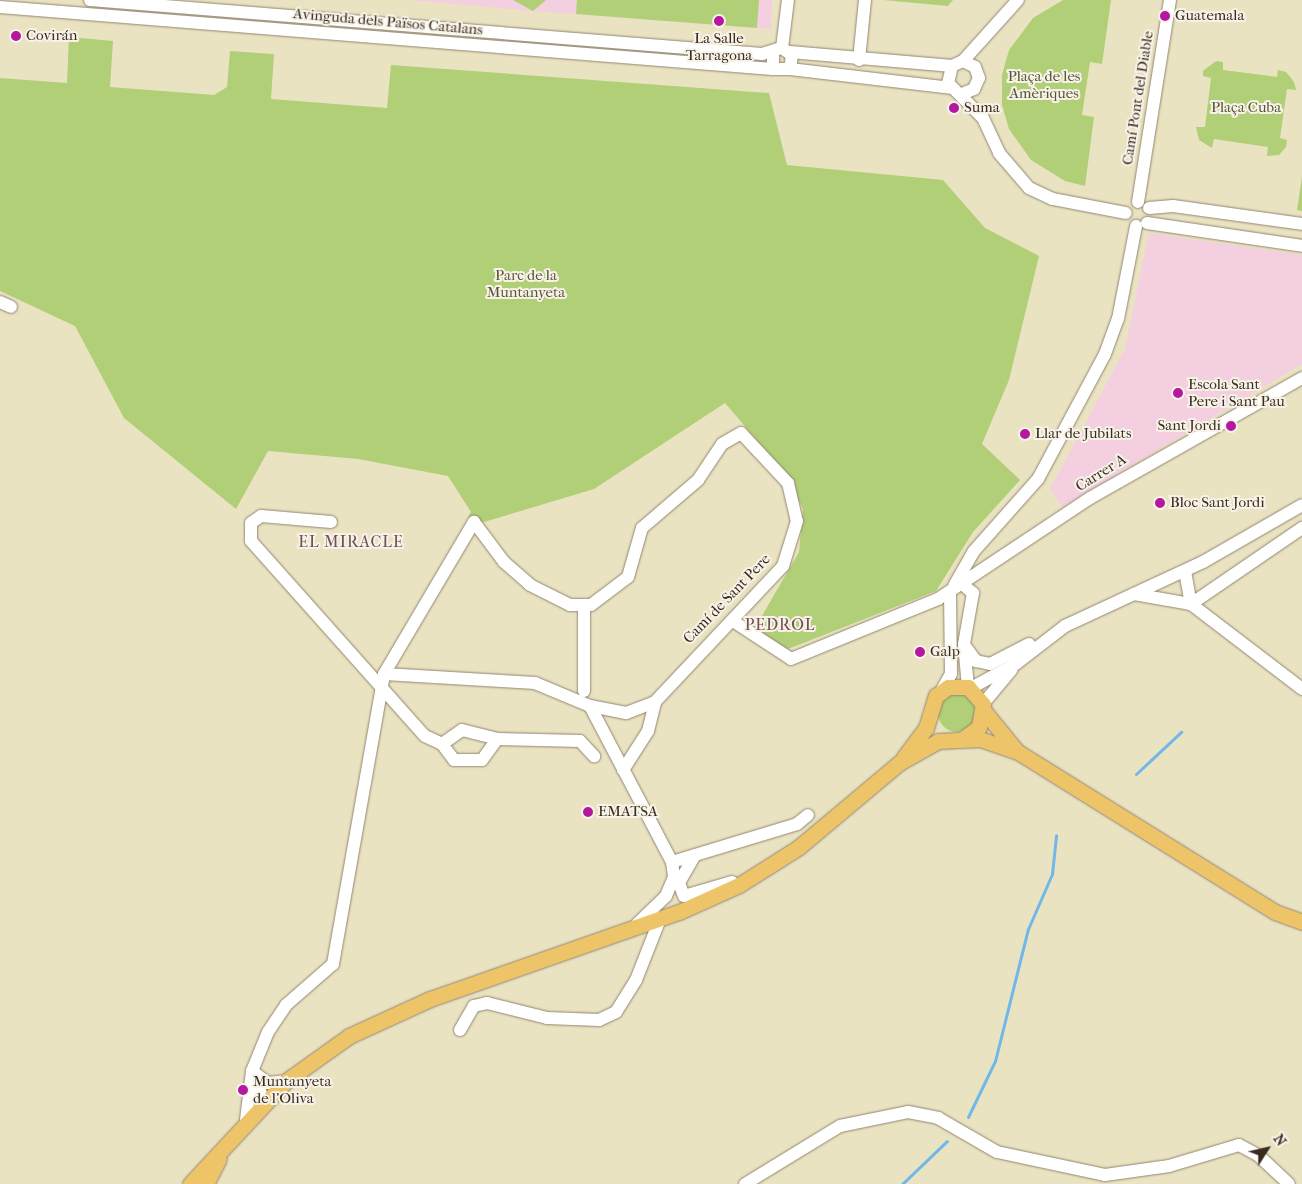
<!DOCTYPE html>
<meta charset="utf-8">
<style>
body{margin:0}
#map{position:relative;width:1302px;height:1184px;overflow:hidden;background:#eae3c2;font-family:"IM FELL French Canon",serif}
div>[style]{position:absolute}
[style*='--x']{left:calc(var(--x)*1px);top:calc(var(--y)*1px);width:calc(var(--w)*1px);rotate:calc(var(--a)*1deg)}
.built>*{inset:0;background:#f3cfdf}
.green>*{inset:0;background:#b0cf77}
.round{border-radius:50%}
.stream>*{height:3px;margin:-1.5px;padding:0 1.5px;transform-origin:1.5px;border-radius:1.5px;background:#70b8e8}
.roads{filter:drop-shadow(0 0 1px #928670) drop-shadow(0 0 1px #928670)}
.minor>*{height:12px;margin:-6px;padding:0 6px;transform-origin:6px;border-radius:6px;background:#fff}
.major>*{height:15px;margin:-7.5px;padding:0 7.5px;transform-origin:7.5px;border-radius:7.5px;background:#eec469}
.dots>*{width:14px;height:14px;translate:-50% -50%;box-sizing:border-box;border:2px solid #f7f3e8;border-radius:50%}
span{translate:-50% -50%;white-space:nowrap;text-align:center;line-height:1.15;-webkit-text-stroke:4px #f7f3e8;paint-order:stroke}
.poi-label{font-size:15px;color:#3b2a1e}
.left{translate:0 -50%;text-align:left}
.right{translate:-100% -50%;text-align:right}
.street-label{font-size:15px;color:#3b2a1e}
.park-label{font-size:15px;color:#585334}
.neighbourhood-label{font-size:16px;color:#725053;letter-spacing:1px}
.north{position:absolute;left:1242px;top:1124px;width:50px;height:50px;-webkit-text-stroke:4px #f7f3e8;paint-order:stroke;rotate:55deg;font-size:14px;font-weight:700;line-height:20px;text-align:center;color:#3b2a1e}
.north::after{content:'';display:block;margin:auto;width:18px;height:22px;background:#3b2a1e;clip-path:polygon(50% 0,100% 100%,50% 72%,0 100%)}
</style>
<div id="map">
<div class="built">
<div style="clip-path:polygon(408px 0,772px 0,771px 29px,533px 11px)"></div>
<div style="clip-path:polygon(1149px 233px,1302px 255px,1302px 364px,1062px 507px,1050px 489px,1125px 349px)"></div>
</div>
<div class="green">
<div style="clip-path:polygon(513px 0,546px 0,533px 11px)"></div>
<div style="clip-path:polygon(577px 0,759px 0,757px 28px,576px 14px)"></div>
<div style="clip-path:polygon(883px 0,953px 0,948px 6px)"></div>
<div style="clip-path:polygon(1063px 0,1111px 0,1102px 64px,1090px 62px,1082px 115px,1094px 117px,1085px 186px,1065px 181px,1031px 160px,1009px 129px,1002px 105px,1002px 75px,1009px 50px,1033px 18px)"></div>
<div style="clip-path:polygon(69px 37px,113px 41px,110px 87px,214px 95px,227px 87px,230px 51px,274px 54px,271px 99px,387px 108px,391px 65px,769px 93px,787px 165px,943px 180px,985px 228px,1039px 256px,1009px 380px,982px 444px,1020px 480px,973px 532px,936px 591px,788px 649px,764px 635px,759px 621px,799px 552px,803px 509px,786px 474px,725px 403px,594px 489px,484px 522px,468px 517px,471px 512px,448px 476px,358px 459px,268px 451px,236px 509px,124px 418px,75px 326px,0 291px,0 78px,67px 83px)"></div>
<div style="clip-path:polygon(1216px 61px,1223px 62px,1223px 70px,1277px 77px,1278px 70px,1286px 72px,1294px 82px,1296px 90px,1287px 89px,1280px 138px,1287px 140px,1286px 147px,1279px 155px,1267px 156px,1268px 147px,1214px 139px,1212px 148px,1199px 140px,1196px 127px,1205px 127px,1211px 78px,1203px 76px,1203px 71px)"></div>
<div style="clip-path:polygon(1302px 176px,1302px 211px,1297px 210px)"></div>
<div class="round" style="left:938px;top:694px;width:38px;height:38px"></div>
</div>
<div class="stream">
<div style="--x:1136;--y:774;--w:62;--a:-43"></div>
<div style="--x:968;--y:1117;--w:62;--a:-64.3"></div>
<div style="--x:995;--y:1061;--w:136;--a:-76"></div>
<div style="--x:1028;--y:929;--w:60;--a:-66.4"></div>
<div style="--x:1052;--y:874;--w:39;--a:-84"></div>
<div style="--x:902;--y:1184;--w:62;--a:-43.7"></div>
</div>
<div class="roads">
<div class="minor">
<div style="--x:90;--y:0;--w:674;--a:4.59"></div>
<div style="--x:762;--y:54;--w:21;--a:-17"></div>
<div style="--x:782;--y:48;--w:12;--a:35"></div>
<div style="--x:792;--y:55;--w:14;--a:98"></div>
<div style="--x:790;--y:69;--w:17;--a:180"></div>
<div style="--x:773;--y:69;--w:18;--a:-90"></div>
<div style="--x:0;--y:7;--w:775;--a:4.59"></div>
<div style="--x:782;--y:48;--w:48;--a:-82.9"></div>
<div style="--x:790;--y:52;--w:163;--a:4.9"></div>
<div style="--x:859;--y:60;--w:60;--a:-84.3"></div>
<div style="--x:963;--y:61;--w:82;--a:-48"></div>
<div style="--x:790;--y:69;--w:162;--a:6.7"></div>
<div style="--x:962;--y:94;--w:13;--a:-23"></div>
<div style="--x:974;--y:89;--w:12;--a:-66"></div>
<div style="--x:979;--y:78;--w:12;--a:-110"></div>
<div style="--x:975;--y:67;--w:13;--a:-153"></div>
<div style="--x:963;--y:61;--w:12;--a:156"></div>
<div style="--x:952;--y:66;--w:17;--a:103"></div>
<div style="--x:948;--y:83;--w:49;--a:45"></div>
<div style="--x:983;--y:118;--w:38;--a:65"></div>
<div style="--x:999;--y:153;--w:46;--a:49.4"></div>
<div style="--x:1029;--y:188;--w:26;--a:25"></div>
<div style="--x:1053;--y:199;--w:74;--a:10.9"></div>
<div style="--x:1138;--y:202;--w:205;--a:-81"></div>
<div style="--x:1149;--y:208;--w:24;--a:-5"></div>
<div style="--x:1173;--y:206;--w:130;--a:7.9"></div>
<div style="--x:1147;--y:223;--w:157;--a:8.4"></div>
<div style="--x:0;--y:302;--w:12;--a:24"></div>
<div style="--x:331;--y:522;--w:70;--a:-175.1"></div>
<div style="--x:261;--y:516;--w:12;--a:145"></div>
<div style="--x:251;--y:523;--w:18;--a:90"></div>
<div style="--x:251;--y:541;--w:261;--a:48.3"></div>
<div style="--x:425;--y:736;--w:19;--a:25"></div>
<div style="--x:442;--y:744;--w:24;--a:-35"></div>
<div style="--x:462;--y:730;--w:36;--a:14"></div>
<div style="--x:497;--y:739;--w:83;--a:1.4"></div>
<div style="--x:580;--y:741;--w:21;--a:47"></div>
<div style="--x:1185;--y:571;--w:34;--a:80"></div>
<div style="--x:961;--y:583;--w:16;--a:40"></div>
<div style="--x:973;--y:593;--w:52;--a:100"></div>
<div style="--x:964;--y:644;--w:43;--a:84.7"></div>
<div style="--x:954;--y:586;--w:40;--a:-60.3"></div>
<div style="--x:974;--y:551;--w:96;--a:-48.4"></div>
<div style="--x:1038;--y:479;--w:142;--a:-61.8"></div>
<div style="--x:1105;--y:354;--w:37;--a:-70"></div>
<div style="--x:1118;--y:319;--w:95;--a:-79"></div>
<div style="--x:1134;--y:594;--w:58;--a:10"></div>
<div style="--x:1191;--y:604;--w:140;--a:37.4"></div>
<div style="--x:1191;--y:604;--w:135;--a:-34.4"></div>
<div style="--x:733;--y:621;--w:69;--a:33.2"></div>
<div style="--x:791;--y:659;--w:159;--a:-22.2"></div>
<div style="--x:938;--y:599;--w:182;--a:-33.6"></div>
<div style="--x:1090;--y:498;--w:244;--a:-29.5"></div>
<div style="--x:965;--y:646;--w:19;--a:54"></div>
<div style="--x:976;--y:661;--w:14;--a:12"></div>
<div style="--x:990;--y:664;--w:44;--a:-27.1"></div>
<div style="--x:971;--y:688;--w:52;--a:-28.5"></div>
<div style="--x:1017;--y:663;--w:61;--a:-37.6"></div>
<div style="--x:1065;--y:626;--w:152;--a:-24.9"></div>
<div style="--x:1203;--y:562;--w:114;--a:-29.9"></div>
<div style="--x:942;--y:690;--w:18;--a:-61"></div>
<div style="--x:951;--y:674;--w:80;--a:-90.7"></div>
<div style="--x:584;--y:691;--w:86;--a:-90"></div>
<div style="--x:983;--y:704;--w:45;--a:-50.4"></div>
<div style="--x:590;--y:706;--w:176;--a:62.3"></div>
<div style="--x:672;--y:862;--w:15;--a:82"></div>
<div style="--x:674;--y:877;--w:21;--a:113"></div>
<div style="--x:666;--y:896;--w:40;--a:136"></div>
<div style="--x:442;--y:744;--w:20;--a:53"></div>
<div style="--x:454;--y:760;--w:28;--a:0"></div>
<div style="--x:482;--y:760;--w:26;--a:-54"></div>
<div style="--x:623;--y:770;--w:46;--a:-57.3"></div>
<div style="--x:648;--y:731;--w:30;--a:-76"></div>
<div style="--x:695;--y:855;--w:32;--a:120"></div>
<div style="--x:679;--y:883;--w:14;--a:69"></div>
<div style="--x:684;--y:896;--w:50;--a:-16.3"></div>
<div style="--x:672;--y:862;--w:131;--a:-16.9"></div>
<div style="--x:797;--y:824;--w:14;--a:-39"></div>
<div style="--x:460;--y:1030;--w:28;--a:-60"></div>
<div style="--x:474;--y:1006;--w:13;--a:-13"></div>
<div style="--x:487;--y:1003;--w:62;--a:14"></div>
<div style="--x:547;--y:1018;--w:52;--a:2.2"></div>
<div style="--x:599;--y:1020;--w:19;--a:-25"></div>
<div style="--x:616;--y:1012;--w:38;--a:-58"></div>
<div style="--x:636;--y:980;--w:66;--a:-68.5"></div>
<div style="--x:252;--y:1071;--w:20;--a:37"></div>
<div style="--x:268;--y:1083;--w:18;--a:-6"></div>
<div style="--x:252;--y:1071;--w:32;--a:68"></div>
<div style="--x:246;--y:1120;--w:49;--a:-83"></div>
<div style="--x:252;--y:1071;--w:42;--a:-67.7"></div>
<div style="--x:268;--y:1032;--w:32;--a:-56"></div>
<div style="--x:286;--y:1005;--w:62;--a:-41.1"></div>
<div style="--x:333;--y:964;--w:294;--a:-80"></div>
<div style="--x:384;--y:674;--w:177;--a:-59.4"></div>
<div style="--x:474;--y:522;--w:50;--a:53.1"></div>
<div style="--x:504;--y:562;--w:35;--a:41"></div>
<div style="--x:530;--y:585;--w:45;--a:26.6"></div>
<div style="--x:570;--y:605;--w:21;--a:0"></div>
<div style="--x:591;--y:605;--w:46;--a:-37.1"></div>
<div style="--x:628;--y:577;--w:51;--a:-74.1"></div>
<div style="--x:642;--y:528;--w:74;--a:-40.6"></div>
<div style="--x:698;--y:480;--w:43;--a:-56.3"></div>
<div style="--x:722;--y:444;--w:22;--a:-30"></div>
<div style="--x:741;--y:433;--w:69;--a:46.8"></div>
<div style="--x:788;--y:483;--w:39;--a:77"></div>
<div style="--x:797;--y:521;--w:47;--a:107.3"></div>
<div style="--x:783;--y:566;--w:187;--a:133.3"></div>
<div style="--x:655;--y:702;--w:31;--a:159"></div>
<div style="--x:626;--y:713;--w:37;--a:-169"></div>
<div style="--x:590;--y:706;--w:60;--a:-157.3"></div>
<div style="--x:535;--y:683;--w:151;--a:-176.6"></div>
<div style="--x:745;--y:1184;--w:111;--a:-31.4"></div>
<div style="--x:840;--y:1126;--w:69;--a:-11.6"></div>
<div style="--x:908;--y:1112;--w:31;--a:11"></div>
<div style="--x:938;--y:1118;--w:68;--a:30"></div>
<div style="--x:997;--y:1152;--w:110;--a:12"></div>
<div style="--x:1105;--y:1175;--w:65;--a:-8"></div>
<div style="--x:1169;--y:1166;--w:73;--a:-16.7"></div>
<div style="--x:1239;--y:1145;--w:21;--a:28"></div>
<div style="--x:1258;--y:1155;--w:42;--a:43.1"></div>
</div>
<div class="major">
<div style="--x:984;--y:711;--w:49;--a:50.8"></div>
<div style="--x:904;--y:757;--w:36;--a:-53"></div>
<div style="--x:926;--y:728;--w:34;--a:-73"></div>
<div style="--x:936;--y:696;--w:15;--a:-37"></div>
<div style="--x:948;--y:687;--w:20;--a:0"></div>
<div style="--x:968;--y:687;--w:23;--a:49"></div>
<div style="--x:983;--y:704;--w:23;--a:100"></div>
<div style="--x:979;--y:727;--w:17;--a:144"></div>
<div style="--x:190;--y:1184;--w:141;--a:-47"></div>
<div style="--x:286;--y:1081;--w:77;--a:-35.5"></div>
<div style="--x:349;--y:1036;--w:89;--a:-24.6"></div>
<div style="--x:430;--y:999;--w:264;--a:-19.3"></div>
<div style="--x:679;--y:912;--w:66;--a:-24.2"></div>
<div style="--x:739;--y:885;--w:71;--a:-32.3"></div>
<div style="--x:799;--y:847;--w:131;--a:-40"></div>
<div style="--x:899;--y:763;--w:45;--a:-29.4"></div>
<div style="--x:938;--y:741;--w:42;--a:-2.7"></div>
<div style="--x:980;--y:739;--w:40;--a:18.9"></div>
<div style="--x:1018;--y:752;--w:303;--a:31.9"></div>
<div style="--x:1275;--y:912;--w:29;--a:20"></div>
<div style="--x:206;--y:1184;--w:28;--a:-63"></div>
</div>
</div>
<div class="dots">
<div style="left:1165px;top:16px;background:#b5179e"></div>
<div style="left:719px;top:21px;background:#b5179e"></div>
<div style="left:16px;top:36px;background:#b5179e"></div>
<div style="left:954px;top:108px;background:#b5179e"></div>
<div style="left:1178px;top:393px;background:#b5179e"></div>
<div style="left:1231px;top:426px;background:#b5179e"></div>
<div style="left:1025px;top:434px;background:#b5179e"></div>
<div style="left:1160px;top:503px;background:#b5179e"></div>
<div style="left:920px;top:652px;background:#b5179e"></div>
<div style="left:588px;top:812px;background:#b5179e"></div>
<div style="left:243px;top:1090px;background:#b5179e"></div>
</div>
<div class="poi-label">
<span class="left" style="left:1175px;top:16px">Guatemala</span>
<span class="left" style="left:26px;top:36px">Covirán</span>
<span style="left:719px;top:47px">La Salle<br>Tarragona</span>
<span class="left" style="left:964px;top:108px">Suma</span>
<span class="left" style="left:1188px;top:393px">Escola Sant<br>Pere i Sant Pau</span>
<span class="right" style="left:1221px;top:426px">Sant Jordi</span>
<span class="left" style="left:1035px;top:434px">Llar de Jubilats</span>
<span class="left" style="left:1170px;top:503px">Bloc Sant Jordi</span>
<span class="left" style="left:930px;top:652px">Galp</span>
<span class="left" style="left:598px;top:812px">EMATSA</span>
<span class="left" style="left:253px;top:1090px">Muntanyeta<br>de l'Oliva</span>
</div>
<div class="street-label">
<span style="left:388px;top:22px;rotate:5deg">Avinguda dels Països Catalans</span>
<span style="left:1138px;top:98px;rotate:-81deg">Camí Pont del Diable</span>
<span style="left:1101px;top:473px;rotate:-32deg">Carrer A</span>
<span style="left:727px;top:599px;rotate:-46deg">Camí de Sant Pere</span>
</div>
<div class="park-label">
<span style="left:1044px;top:85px">Plaça de les<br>Amèriques</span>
<span style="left:1246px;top:108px">Plaça Cuba</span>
<span style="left:526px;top:284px">Parc de la<br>Muntanyeta</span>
</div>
<div class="neighbourhood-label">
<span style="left:351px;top:542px">EL MIRACLE</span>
<span style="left:780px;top:625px">PEDROL</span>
</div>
<div class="north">N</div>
</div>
